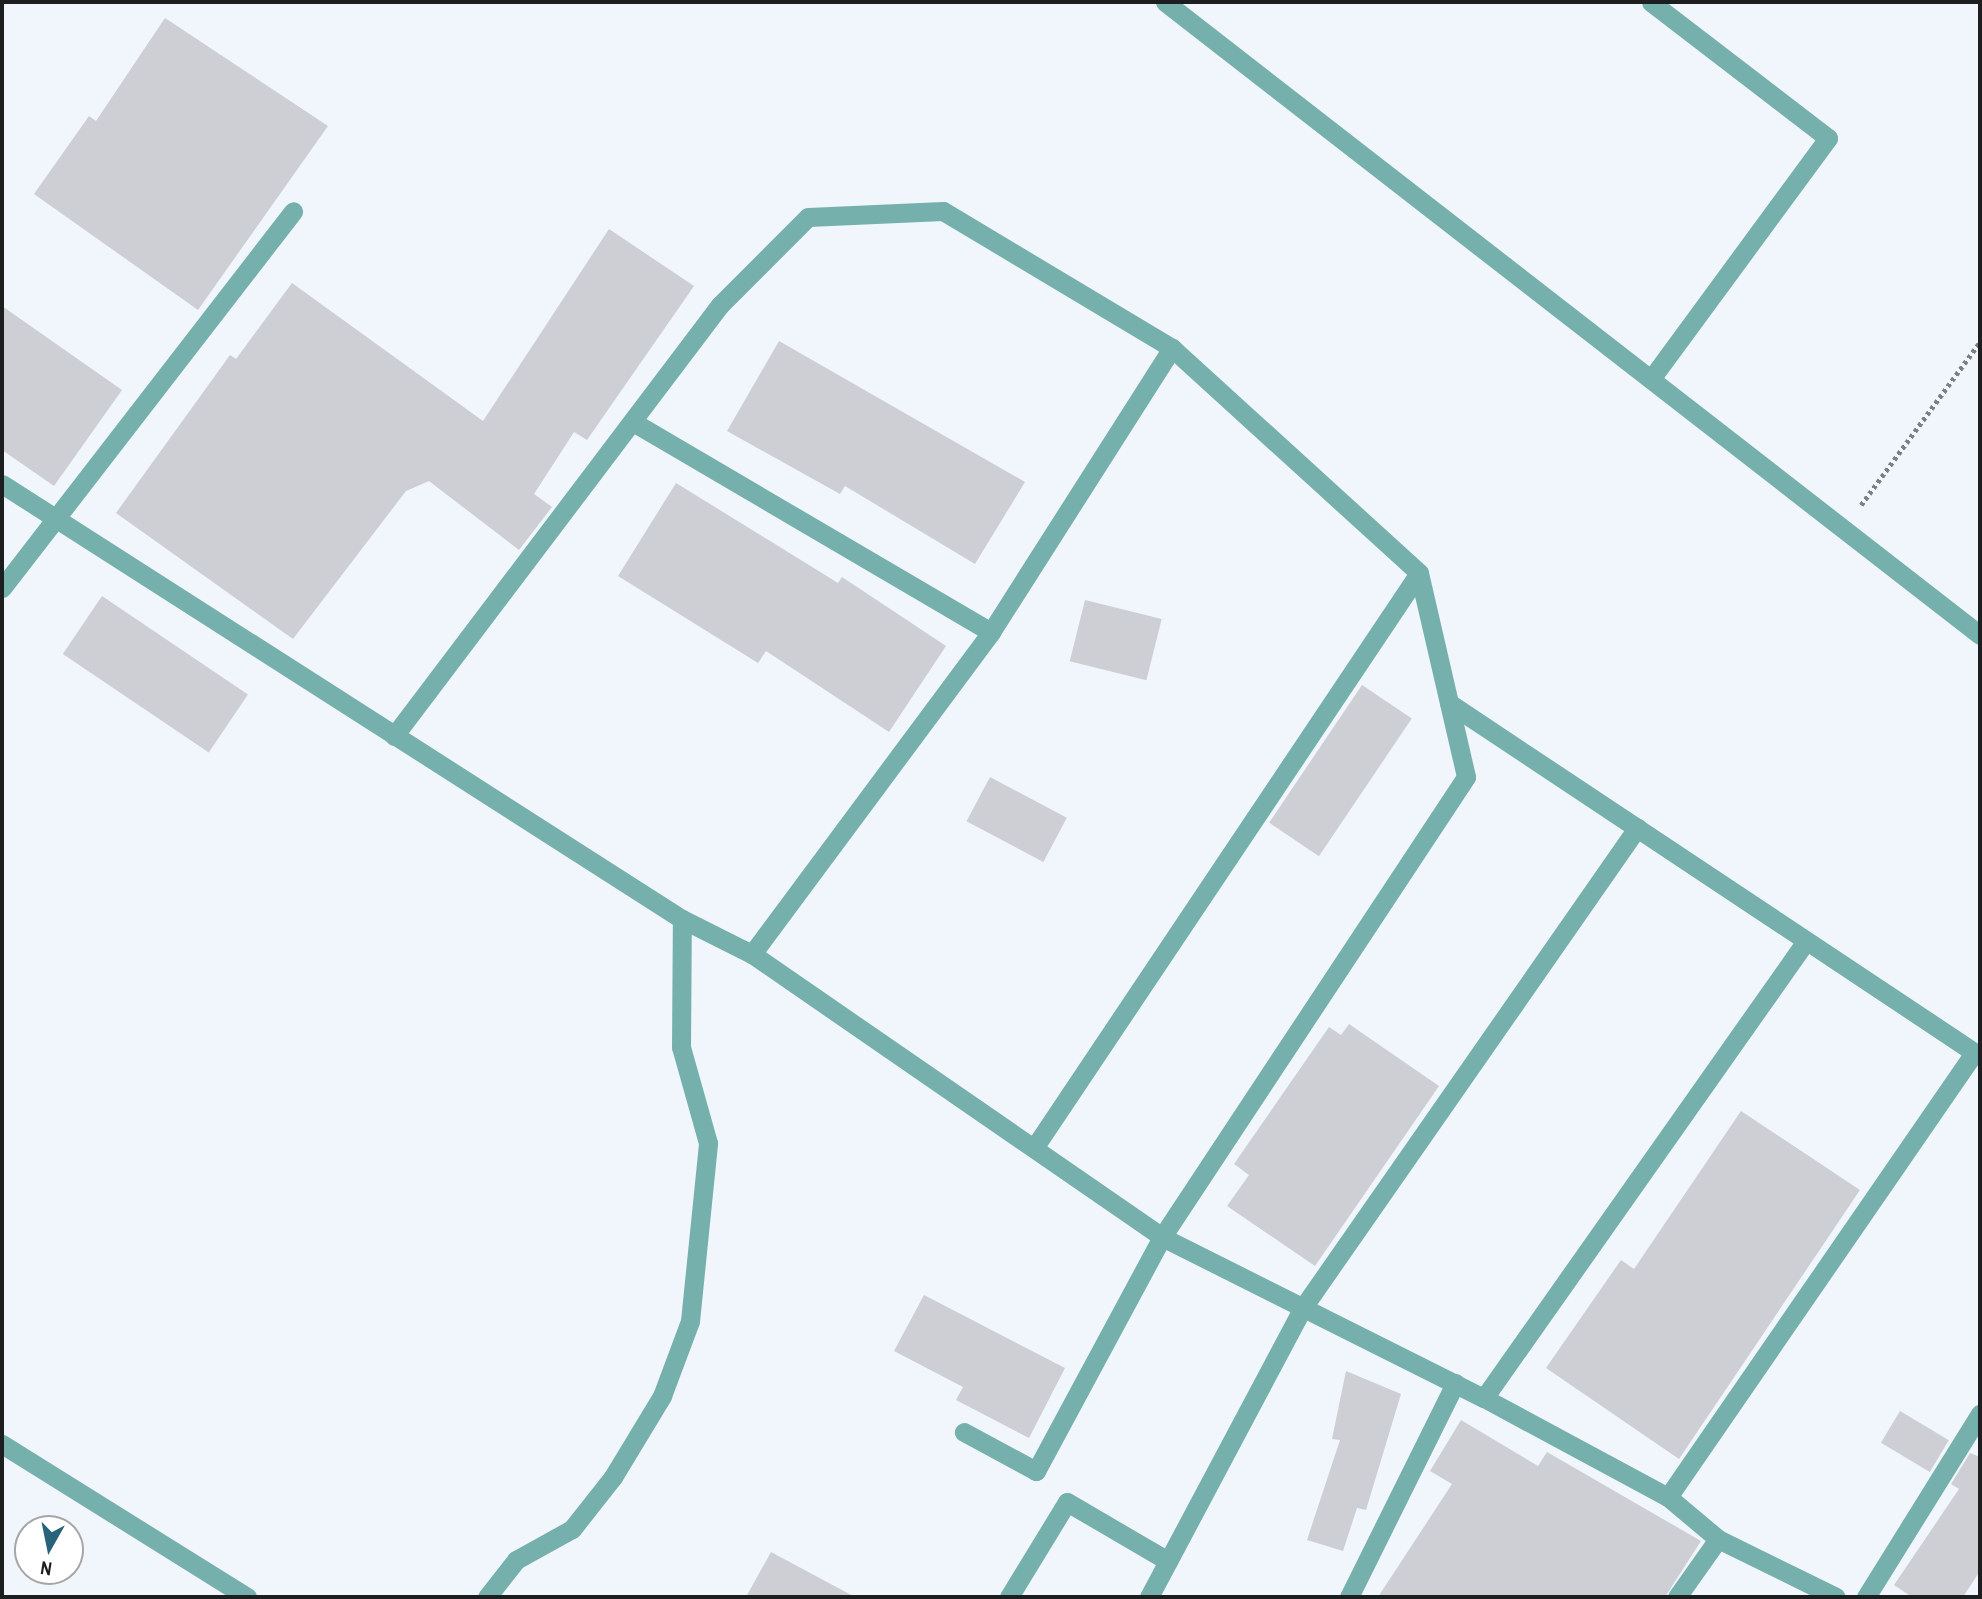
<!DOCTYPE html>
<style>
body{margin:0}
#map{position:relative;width:1982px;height:1599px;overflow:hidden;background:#f0f6fc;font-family:"Archivo Narrow",sans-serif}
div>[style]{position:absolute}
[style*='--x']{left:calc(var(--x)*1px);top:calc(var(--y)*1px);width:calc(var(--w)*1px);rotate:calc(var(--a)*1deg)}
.building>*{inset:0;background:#ceced5;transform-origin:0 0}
.path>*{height:4.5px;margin-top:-2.25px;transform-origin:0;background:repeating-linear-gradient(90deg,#7c8084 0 3.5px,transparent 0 7px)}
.minor>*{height:19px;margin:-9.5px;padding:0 9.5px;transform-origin:9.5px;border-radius:9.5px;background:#76b0ac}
span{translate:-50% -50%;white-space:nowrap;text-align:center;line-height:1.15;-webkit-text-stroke:7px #fff;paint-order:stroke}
.frame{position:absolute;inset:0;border:4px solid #1c1e20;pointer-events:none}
.north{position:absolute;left:14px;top:1515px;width:70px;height:70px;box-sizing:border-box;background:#fff;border:2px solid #a4a5a6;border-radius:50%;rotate:189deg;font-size:19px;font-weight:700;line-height:28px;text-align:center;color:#1c1e20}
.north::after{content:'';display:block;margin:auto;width:24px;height:32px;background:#28627b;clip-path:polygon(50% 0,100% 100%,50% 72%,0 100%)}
</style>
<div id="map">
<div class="building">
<div style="clip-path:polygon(165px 18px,328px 126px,198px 310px,34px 194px,89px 116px,96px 121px)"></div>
<div style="clip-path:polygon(609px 229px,694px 286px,587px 440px,574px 432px,534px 494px,552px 507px,519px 550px,429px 481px,406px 491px,293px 639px,116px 513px,230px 355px,236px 359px,292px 283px,483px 421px)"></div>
<div style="clip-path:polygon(2px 306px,122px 390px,54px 486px,2px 450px)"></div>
<div style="clip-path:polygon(779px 341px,1025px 482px,975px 564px,845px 486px,840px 494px,727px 431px)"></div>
<div style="clip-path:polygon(676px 483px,838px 583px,842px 577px,946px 646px,889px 732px,766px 651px,758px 663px,618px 576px)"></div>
<div style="left:102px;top:596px;width:176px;height:70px;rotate:34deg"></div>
<div style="left:1085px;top:600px;width:79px;height:63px;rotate:14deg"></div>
<div style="left:1362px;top:685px;width:60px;height:166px;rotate:34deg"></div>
<div style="left:990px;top:777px;width:87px;height:50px;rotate:28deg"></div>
<div style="clip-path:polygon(1349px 1024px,1439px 1086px,1315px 1266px,1227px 1206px,1249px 1175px,1234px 1164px,1329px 1027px,1341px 1035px)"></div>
<div style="clip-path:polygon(1741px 1111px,1860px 1190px,1679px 1459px,1546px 1368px,1621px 1260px,1634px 1269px)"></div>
<div style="clip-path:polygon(924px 1295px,1065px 1368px,1029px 1438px,956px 1400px,963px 1387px,894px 1351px)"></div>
<div style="clip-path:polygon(1346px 1371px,1401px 1394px,1366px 1510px,1357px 1508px,1343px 1551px,1307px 1540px,1340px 1440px,1332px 1439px)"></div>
<div style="left:1900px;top:1411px;width:57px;height:37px;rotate:31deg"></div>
<div style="clip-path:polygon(1461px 1420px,1538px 1466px,1547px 1452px,1701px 1541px,1665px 1597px,1378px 1597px,1452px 1484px,1430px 1471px)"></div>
<div style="clip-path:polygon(1970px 1453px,1980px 1457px,1980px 1571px,1963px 1597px,1912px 1597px,1894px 1585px,1959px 1489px,1951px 1484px)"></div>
<div style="clip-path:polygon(771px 1552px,855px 1597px,746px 1597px)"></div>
</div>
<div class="path">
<div style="--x:1861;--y:505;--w:202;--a:-53.9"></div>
</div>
<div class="minor">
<div style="--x:1165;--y:2;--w:1032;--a:37.84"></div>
<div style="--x:1651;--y:379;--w:299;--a:-53.7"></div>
<div style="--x:1828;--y:138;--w:223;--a:-142.5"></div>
<div style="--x:633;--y:422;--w:415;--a:30.4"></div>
<div style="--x:2;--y:484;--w:807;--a:32.61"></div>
<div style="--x:682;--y:919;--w:78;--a:26.6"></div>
<div style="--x:752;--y:954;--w:498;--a:34.6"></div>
<div style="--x:1162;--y:1237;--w:360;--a:26.6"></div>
<div style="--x:1484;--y:1398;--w:209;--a:28.3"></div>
<div style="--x:1668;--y:1497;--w:65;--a:40"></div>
<div style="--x:1718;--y:1539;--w:131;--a:26.2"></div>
<div style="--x:2;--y:588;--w:476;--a:-52.3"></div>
<div style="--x:1449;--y:703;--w:638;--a:33.62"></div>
<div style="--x:394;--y:736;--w:540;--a:-52.9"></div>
<div style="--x:720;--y:305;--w:124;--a:-45"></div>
<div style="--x:808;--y:217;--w:135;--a:-2.5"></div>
<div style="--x:943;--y:211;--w:267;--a:30.9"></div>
<div style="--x:1172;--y:348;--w:334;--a:42.3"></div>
<div style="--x:1419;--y:573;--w:209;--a:77"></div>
<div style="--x:1466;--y:777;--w:551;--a:123.46"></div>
<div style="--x:1162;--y:1237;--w:266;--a:118.3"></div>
<div style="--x:1036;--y:1471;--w:82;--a:-151.6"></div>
<div style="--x:752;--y:954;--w:401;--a:-53.4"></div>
<div style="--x:991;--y:632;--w:337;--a:-57.5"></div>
<div style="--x:1036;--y:1145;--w:688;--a:-56.19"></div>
<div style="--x:1484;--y:1398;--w:559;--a:-54.83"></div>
<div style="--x:2;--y:1444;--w:289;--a:32"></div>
<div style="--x:1668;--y:1497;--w:539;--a:-55.43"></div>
<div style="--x:487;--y:1597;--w:47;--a:-51.9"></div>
<div style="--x:516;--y:1560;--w:64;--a:-29"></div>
<div style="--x:572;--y:1529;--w:66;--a:-51.7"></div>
<div style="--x:613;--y:1477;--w:95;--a:-58.8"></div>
<div style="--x:662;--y:1396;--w:80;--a:-69.5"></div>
<div style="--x:690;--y:1321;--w:179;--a:-84.2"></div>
<div style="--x:708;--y:1143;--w:100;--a:-105.7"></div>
<div style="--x:681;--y:1047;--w:128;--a:-89.6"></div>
<div style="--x:1009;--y:1597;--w:111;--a:-58.6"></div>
<div style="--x:1067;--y:1502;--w:117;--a:30.3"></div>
<div style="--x:1149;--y:1597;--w:330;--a:-62"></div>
<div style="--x:1304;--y:1306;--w:583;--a:-55.14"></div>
<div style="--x:1349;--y:1597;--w:239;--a:-63.6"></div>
<div style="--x:1677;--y:1597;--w:71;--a:-54.7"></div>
<div style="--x:1866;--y:1597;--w:216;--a:-58.1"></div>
</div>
<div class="frame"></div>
<div class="north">N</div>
</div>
